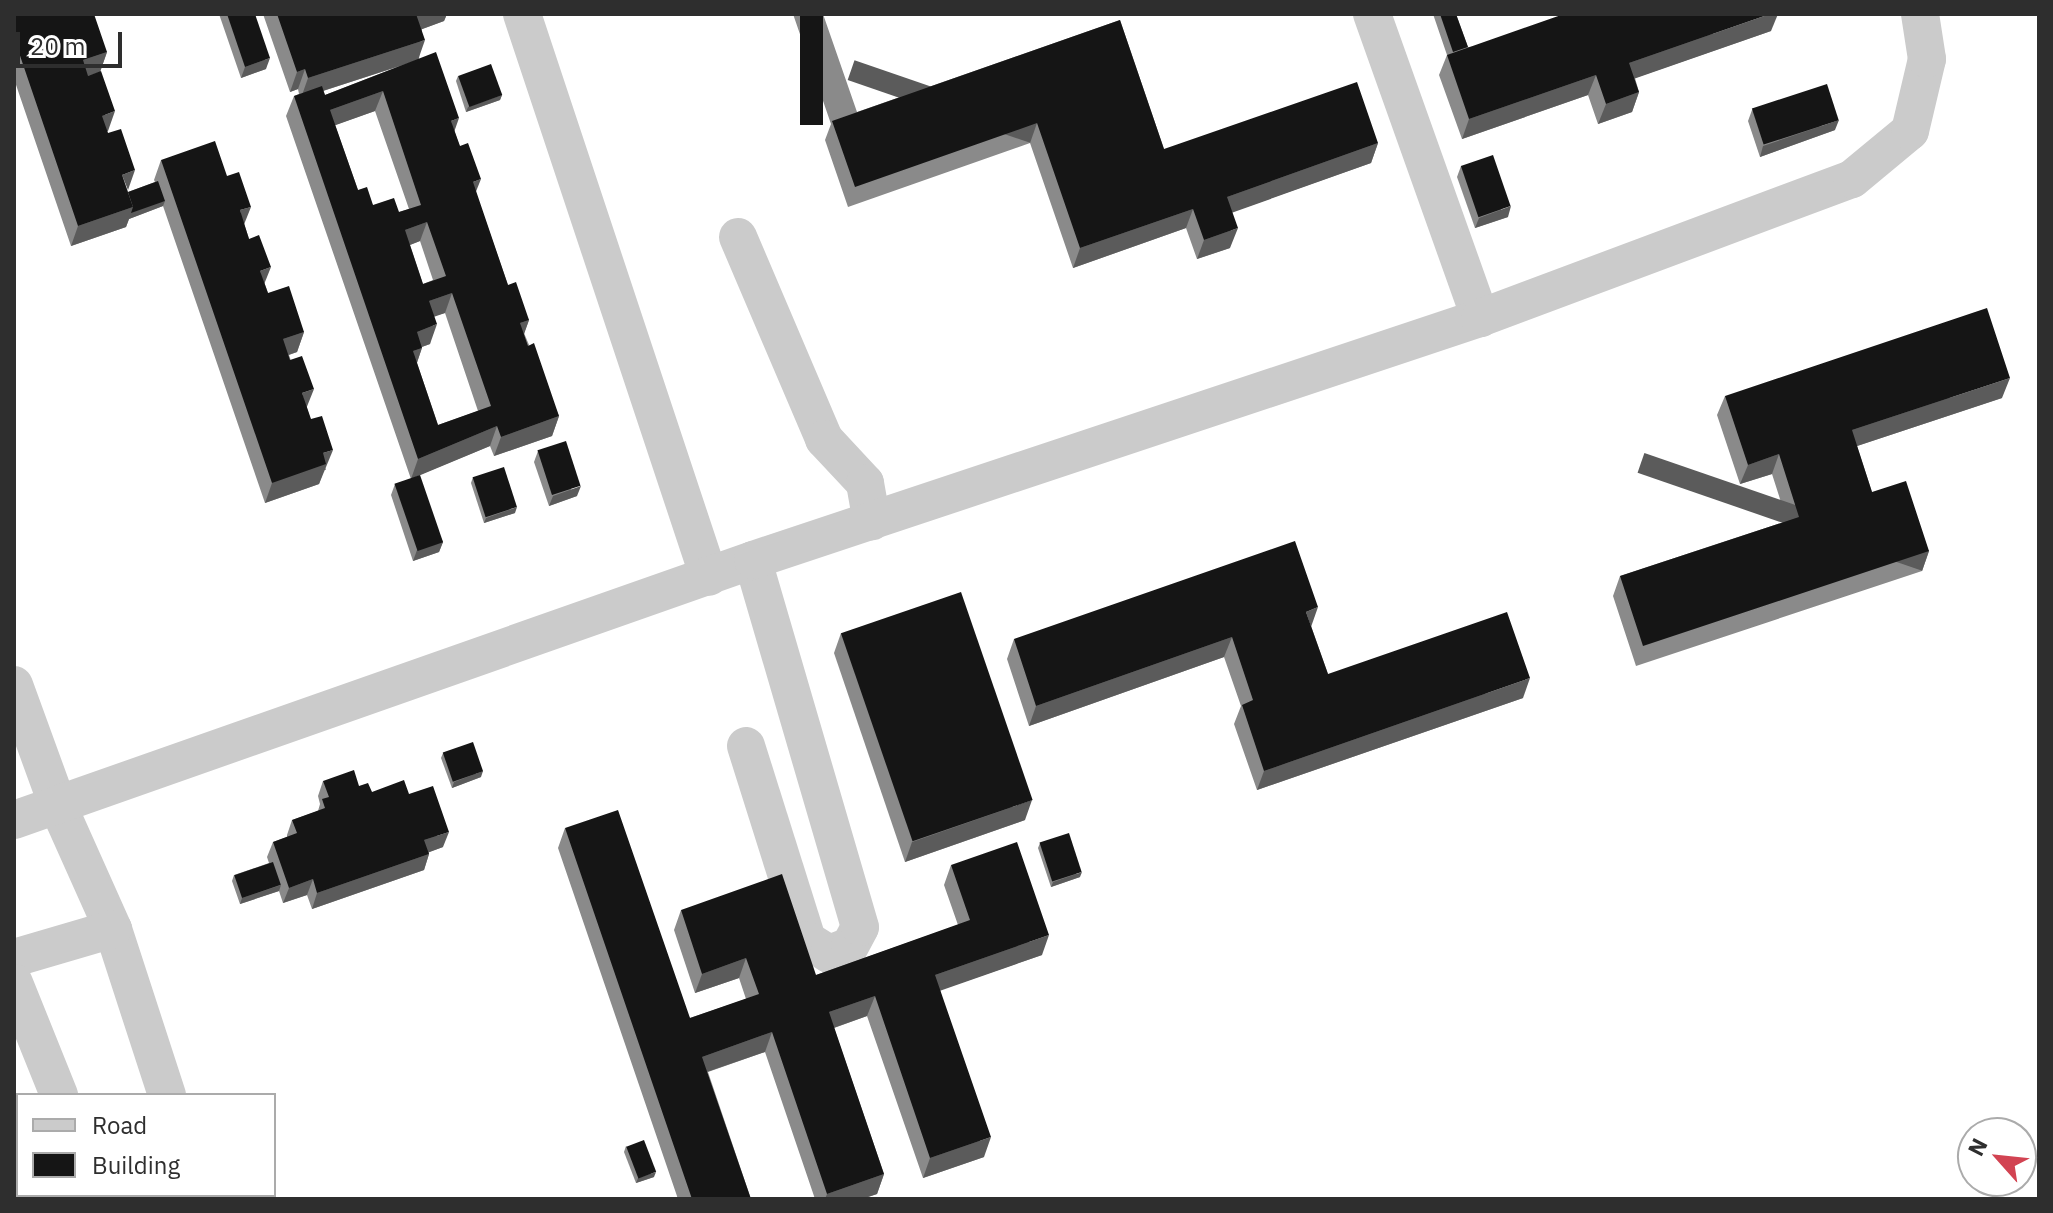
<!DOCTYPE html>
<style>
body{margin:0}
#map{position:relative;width:2053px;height:1213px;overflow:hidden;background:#fff;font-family:"IBM Plex Sans",sans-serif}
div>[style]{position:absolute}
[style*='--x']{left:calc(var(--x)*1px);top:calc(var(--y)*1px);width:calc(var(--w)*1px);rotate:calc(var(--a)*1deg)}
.minor>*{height:38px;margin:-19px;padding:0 19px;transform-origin:19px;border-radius:19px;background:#cbcbcb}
.wall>*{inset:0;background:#8a8a8a}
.shaded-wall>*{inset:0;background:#5b5b5b;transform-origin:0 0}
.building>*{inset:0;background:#151515;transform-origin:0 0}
span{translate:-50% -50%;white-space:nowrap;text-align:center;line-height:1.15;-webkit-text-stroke:8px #fff;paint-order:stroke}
.frame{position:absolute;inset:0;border:16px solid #2e2e2e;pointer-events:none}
.legend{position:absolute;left:16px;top:1093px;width:260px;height:104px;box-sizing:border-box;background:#fff;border:2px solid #ababab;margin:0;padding:10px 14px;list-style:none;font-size:24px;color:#2e2e2e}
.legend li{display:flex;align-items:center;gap:16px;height:40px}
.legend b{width:40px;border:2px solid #ababab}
.north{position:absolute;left:1957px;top:1117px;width:80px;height:80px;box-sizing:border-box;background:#fff;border:2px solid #ababab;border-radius:50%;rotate:297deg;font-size:22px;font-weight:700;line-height:32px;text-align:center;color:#2e2e2e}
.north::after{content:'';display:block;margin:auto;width:28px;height:36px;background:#d24352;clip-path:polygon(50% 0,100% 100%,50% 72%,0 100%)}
.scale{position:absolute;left:16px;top:32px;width:106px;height:36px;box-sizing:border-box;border:4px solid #2e2e2e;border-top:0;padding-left:10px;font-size:24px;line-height:28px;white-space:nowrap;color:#2e2e2e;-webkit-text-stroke:6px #fff;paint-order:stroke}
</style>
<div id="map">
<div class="minor">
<div style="--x:522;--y:14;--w:593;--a:71.63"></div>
<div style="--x:1372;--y:14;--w:323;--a:70.4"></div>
<div style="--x:738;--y:237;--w:220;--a:66.9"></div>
<div style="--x:824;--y:439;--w:60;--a:47"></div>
<div style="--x:865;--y:483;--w:39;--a:80"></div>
<div style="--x:14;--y:685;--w:129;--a:70"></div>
<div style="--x:58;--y:806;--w:135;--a:65.9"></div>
<div style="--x:113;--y:929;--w:175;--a:72"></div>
<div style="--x:746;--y:746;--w:203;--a:72.5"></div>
<div style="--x:807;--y:940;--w:26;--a:32"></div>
<div style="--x:829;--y:954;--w:22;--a:-21"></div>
<div style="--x:850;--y:946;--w:21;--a:-62"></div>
<div style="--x:860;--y:927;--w:382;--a:-106.3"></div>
<div style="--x:14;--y:820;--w:783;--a:-19.38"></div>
<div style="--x:753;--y:560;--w:766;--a:-18.41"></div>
<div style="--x:1480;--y:318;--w:397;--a:-20.5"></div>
<div style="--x:1852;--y:179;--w:75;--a:-39.6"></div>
<div style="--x:1910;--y:131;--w:74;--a:-76.7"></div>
<div style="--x:1927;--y:59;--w:46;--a:-98.8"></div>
<div style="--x:14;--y:958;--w:103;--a:-16.3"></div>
<div style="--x:14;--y:983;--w:121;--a:68.1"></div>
<div style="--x:99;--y:1195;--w:4;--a:76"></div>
<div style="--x:200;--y:1195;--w:4;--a:76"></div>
</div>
<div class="wall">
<div style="clip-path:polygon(14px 14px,107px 52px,100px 72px,107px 131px,128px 192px,155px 182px,154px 180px,161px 160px,244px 224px,268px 293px,304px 332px,297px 352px,289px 355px,307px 408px,326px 470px,324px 470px,319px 484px,265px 503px,163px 206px,129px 219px,126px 227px,71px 246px,14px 79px)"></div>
<div style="clip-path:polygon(219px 14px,255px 14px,266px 69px,241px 78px)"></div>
<div style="clip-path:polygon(evenodd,263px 14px,447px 14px,444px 21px,422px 29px,419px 59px,454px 130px,508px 285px,529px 320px,524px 333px,559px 416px,552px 436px,494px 456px,490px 446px,412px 478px,443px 542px,439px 552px,413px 561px,391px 495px,395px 484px,411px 479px,286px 116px,294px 96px,299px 94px,298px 89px,290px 92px,263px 14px,400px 66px,325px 95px,323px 91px,400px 66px,263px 14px,375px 111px,409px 209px,399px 212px,373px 205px,358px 190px,335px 125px,375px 111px,263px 14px,420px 241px,433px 280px,423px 284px,410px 245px,420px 241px,263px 14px,445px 313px,478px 411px,438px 425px,417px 363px,422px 347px,430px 344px,434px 316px,445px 313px)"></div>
<div style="clip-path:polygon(793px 14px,823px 14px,857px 112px,1120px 20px,1164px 149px,1378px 143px,1371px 163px,1232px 212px,1230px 248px,1197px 259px,1186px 228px,1073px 268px,1030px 143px,848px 207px,825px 140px,831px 124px)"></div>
<div style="clip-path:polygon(1433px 14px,1456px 14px,1468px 47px,1771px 31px,1635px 78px,1639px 92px,1632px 112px,1598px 124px,1588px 95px,1462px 139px,1439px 75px,1447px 55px)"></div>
<div style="clip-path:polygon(458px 76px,502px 95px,500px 100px,466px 112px,456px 81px)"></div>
<div style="clip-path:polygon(1752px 110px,1835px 130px,1760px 157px,1748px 121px)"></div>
<div style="clip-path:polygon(1461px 166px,1508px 217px,1475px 228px,1457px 177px)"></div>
<div style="clip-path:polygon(1725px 396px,2002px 398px,1857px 446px,1872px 492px,1929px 551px,1922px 571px,1636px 666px,1613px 596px,1620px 576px,1787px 521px,1772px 474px,1740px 484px,1717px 415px)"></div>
<div style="clip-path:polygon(538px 451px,577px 496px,549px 506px,534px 462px)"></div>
<div style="clip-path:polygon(473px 477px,515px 513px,484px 523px,471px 483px)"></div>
<div style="clip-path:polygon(1311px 626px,1328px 674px,1523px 698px,1257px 790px,1234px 724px,1241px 706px,1224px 657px,1029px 726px,1007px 659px,1014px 639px)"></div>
<div style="clip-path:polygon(841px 633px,1025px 820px,905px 862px,834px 653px)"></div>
<div style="clip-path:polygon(443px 753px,481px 777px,452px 788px,441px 758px)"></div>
<div style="clip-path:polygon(323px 781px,359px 786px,372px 792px,409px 794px,443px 847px,429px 852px,429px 854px,424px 870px,312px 909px,307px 895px,283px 903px,279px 891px,240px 904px,232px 881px,234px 875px,269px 863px,267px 857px,273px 842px,287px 837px,287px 835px,292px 820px,318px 811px,320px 804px,318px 796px)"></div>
<div style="clip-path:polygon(565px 828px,690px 1018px,746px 999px,739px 978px,695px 993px,674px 930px,681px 910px,816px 975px,958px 925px,944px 885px,951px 865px,1042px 955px,940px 990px,984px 1157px,923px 1178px,867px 1016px,834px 1028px,884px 1174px,877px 1194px,862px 1199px,815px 1199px,765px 1052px,708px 1072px,751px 1199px,678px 1199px,558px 848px)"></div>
<div style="clip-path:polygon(1040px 843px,1080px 877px,1051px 887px,1038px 848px)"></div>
<div style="clip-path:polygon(626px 1146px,654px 1177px,636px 1183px,624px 1152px)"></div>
</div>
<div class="shaded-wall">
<div style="clip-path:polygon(416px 14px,447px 14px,444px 21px,409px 34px)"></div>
<div style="clip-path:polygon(1770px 14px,1778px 14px,1771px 31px,1622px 83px,1629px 63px)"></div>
<div style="clip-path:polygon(425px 40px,418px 60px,301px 98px,308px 78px)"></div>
<div style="clip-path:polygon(107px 52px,100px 72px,76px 80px,83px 60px)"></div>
<div style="clip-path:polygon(270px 58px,266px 69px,241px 78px,245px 67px)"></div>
<div style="clip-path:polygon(305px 69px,298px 89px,290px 92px,297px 72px)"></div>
<div style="clip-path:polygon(1596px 75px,1588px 95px,1462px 139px,1469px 119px)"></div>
<div style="clip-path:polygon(383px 91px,375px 111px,322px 130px,330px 110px)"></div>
<div style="clip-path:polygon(1639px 92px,1632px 112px,1598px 124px,1606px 104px)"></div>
<div style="clip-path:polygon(502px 95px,500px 100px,466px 112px,468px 107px)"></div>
<div style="clip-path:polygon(115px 111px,108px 131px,95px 136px,102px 116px)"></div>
<div style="clip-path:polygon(459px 118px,452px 138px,451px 121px)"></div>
<div style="clip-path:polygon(1839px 120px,1835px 130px,1760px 157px,1763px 146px)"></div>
<div style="left:1037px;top:123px;width:21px;height:193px;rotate:109deg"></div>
<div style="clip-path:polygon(1378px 143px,1371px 163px,1220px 217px,1227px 197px)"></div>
<div style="clip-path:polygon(135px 170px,128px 190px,122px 175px)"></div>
<div style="clip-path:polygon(481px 179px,473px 199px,473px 182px)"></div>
<div style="clip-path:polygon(165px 201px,163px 206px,129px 219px,126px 227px,71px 246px,78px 226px,133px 207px)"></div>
<div style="clip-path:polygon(1511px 206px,1508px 217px,1475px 228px,1479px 218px)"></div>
<div style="clip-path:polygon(251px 207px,243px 227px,240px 210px)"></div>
<div style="clip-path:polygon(1193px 209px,1186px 228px,1073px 268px,1080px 248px)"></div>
<div style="clip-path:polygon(427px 222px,420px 241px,397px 250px,405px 230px)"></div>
<div style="clip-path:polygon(1238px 228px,1230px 248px,1197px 259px,1204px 240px)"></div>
<div style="clip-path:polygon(271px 267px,263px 287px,260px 271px)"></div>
<div style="clip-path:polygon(452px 293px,445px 313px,422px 321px,429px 301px)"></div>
<div style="clip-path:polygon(529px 320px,522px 340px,520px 323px)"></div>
<div style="clip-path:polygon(437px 324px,430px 344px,410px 351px,417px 332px)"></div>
<div style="clip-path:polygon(304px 332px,297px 352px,276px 359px,283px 339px)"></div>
<div style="clip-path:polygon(422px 348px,415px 368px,413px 351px)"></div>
<div style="clip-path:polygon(2010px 378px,2002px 398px,1845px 450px,1852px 430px)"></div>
<div style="clip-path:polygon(314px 389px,306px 409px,302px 393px)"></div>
<div style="clip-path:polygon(559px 416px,552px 436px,494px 456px,501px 437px)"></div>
<div style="clip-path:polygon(497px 426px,490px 446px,411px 479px,418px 459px)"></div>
<div style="clip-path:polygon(333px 450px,319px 484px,265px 503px,272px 483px,323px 453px)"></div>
<div style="clip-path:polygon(1779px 454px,1772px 474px,1740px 484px,1748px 465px)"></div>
<div style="clip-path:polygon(581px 486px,577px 496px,549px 506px,553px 496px)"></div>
<div style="clip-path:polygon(517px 507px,515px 513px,484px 523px,486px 518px)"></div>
<div style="clip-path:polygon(443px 542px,439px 552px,413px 561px,417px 550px)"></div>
<div style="left:1929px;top:551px;width:21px;height:301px;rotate:109deg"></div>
<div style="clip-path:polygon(1318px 607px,1311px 627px,1306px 612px)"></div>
<div style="clip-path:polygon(1232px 637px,1224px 657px,1029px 726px,1036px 706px)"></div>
<div style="clip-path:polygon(1530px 678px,1523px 698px,1257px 790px,1264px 771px)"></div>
<div style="clip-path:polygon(483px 771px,481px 777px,452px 788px,454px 782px)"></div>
<div style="clip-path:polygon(1032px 800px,1025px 820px,905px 862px,912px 842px)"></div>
<div style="clip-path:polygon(449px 832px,443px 847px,419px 856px,424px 840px)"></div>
<div style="clip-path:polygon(429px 854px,424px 870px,312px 909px,317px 893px)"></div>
<div style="clip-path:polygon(1082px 872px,1080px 877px,1051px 887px,1053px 882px)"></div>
<div style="clip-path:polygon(313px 879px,307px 895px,283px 903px,289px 888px)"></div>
<div style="clip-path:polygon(281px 885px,279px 891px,240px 904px,242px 898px)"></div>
<div style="clip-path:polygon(1049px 935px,1042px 955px,928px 995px,935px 975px)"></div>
<div style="clip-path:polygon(746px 958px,739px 978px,695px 993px,702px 974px)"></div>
<div style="clip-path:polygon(875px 996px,867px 1016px,822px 1032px,829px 1012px)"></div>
<div style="clip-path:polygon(772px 1032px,765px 1052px,695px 1076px,702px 1057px)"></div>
<div style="clip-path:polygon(991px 1137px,984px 1157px,923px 1178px,930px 1158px)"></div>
<div style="clip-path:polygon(656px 1172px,654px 1177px,636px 1183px,638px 1178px)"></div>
<div style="clip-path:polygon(884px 1174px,877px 1194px,862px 1199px,825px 1199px,827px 1194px)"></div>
</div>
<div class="building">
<div style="clip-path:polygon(14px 14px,94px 14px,107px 52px,83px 60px,88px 76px,101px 71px,115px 111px,102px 116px,108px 133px,121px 129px,135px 170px,122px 175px,133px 207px,78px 226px,14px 38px)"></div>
<div style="clip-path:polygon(227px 14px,255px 14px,270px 58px,245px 67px)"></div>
<div style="clip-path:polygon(277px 14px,416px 14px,425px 40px,308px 78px,305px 69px,297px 72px)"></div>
<div style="left:800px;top:14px;width:23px;height:111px"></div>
<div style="clip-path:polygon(1440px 14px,1456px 14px,1468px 47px,1453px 52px)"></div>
<div style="clip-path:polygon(1564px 14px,1770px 14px,1629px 63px,1639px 92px,1606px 104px,1596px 75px,1469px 119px,1447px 55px)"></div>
<div style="clip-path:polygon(1120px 20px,1164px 149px,1357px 82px,1378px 143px,1227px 197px,1238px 228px,1204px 240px,1193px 209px,1080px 248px,1037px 123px,855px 187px,832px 121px)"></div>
<div style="clip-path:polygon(evenodd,436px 52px,459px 118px,451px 121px,460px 146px,468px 143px,481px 179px,473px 182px,508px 285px,516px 282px,529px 320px,520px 323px,528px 346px,534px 343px,559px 416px,501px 437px,497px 426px,418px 459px,294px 96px,322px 86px,325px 95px,436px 52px,383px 91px,421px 205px,399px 212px,394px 198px,373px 205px,367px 187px,358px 190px,330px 110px,383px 91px,436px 52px,427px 222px,446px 276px,423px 284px,405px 230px,427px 222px,436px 52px,452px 293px,491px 406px,438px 425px,413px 351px,422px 348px,417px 332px,437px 324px,429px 301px,452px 293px)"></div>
<div style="left:491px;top:64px;width:33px;height:35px;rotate:70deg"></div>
<div style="left:1827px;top:84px;width:38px;height:79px;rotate:72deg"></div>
<div style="clip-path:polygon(215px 141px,227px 176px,239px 172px,251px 207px,240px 210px,249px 239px,259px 235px,271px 267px,260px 271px,268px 293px,289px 286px,304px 332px,283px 339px,290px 360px,302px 356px,314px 389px,302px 393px,311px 419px,322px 416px,333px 450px,323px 453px,326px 464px,272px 483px,161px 160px)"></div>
<div style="left:1493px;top:155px;width:54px;height:34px;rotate:71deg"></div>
<div style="clip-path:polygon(158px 181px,165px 201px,131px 213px,133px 207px,128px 192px)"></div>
<div style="clip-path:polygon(1987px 308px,2010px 378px,1852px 430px,1872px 492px,1906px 481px,1929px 551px,1643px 646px,1620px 576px,1799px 517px,1779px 454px,1748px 465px,1725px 396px)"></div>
<div style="left:566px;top:441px;width:47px;height:30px;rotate:72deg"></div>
<div style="left:504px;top:467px;width:42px;height:33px;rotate:72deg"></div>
<div style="left:420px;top:475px;width:71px;height:27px;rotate:71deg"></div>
<div style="clip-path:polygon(1295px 541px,1318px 607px,1306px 612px,1328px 674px,1507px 612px,1530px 678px,1264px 771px,1242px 705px,1253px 700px,1232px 637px,1036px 706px,1014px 639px)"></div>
<div style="left:961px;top:592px;width:220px;height:127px;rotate:71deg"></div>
<div style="left:473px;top:742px;width:31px;height:32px;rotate:71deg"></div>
<div style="clip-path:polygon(354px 770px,359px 786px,368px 783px,372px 792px,404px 780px,409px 794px,433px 786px,449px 832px,424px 840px,429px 854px,317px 893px,313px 879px,289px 888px,273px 842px,297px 833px,292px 820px,325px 808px,322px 799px,329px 797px,323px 781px)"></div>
<div style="clip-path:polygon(618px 810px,690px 1018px,759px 994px,746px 958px,702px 974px,681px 910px,782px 874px,816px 975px,970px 920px,951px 865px,1017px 842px,1049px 935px,935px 975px,991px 1137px,930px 1158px,875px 996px,829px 1012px,884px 1174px,827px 1194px,772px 1032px,702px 1057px,751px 1199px,692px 1199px,565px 828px)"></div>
<div style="left:1069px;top:833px;width:41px;height:31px;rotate:72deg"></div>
<div style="left:273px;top:862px;width:24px;height:41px;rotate:71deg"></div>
<div style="left:644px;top:1140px;width:34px;height:19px;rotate:69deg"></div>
</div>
<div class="frame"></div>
<ul class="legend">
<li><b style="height:10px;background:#cbcbcb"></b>Road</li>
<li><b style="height:22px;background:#151515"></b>Building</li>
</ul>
<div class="north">N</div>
<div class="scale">20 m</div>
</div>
